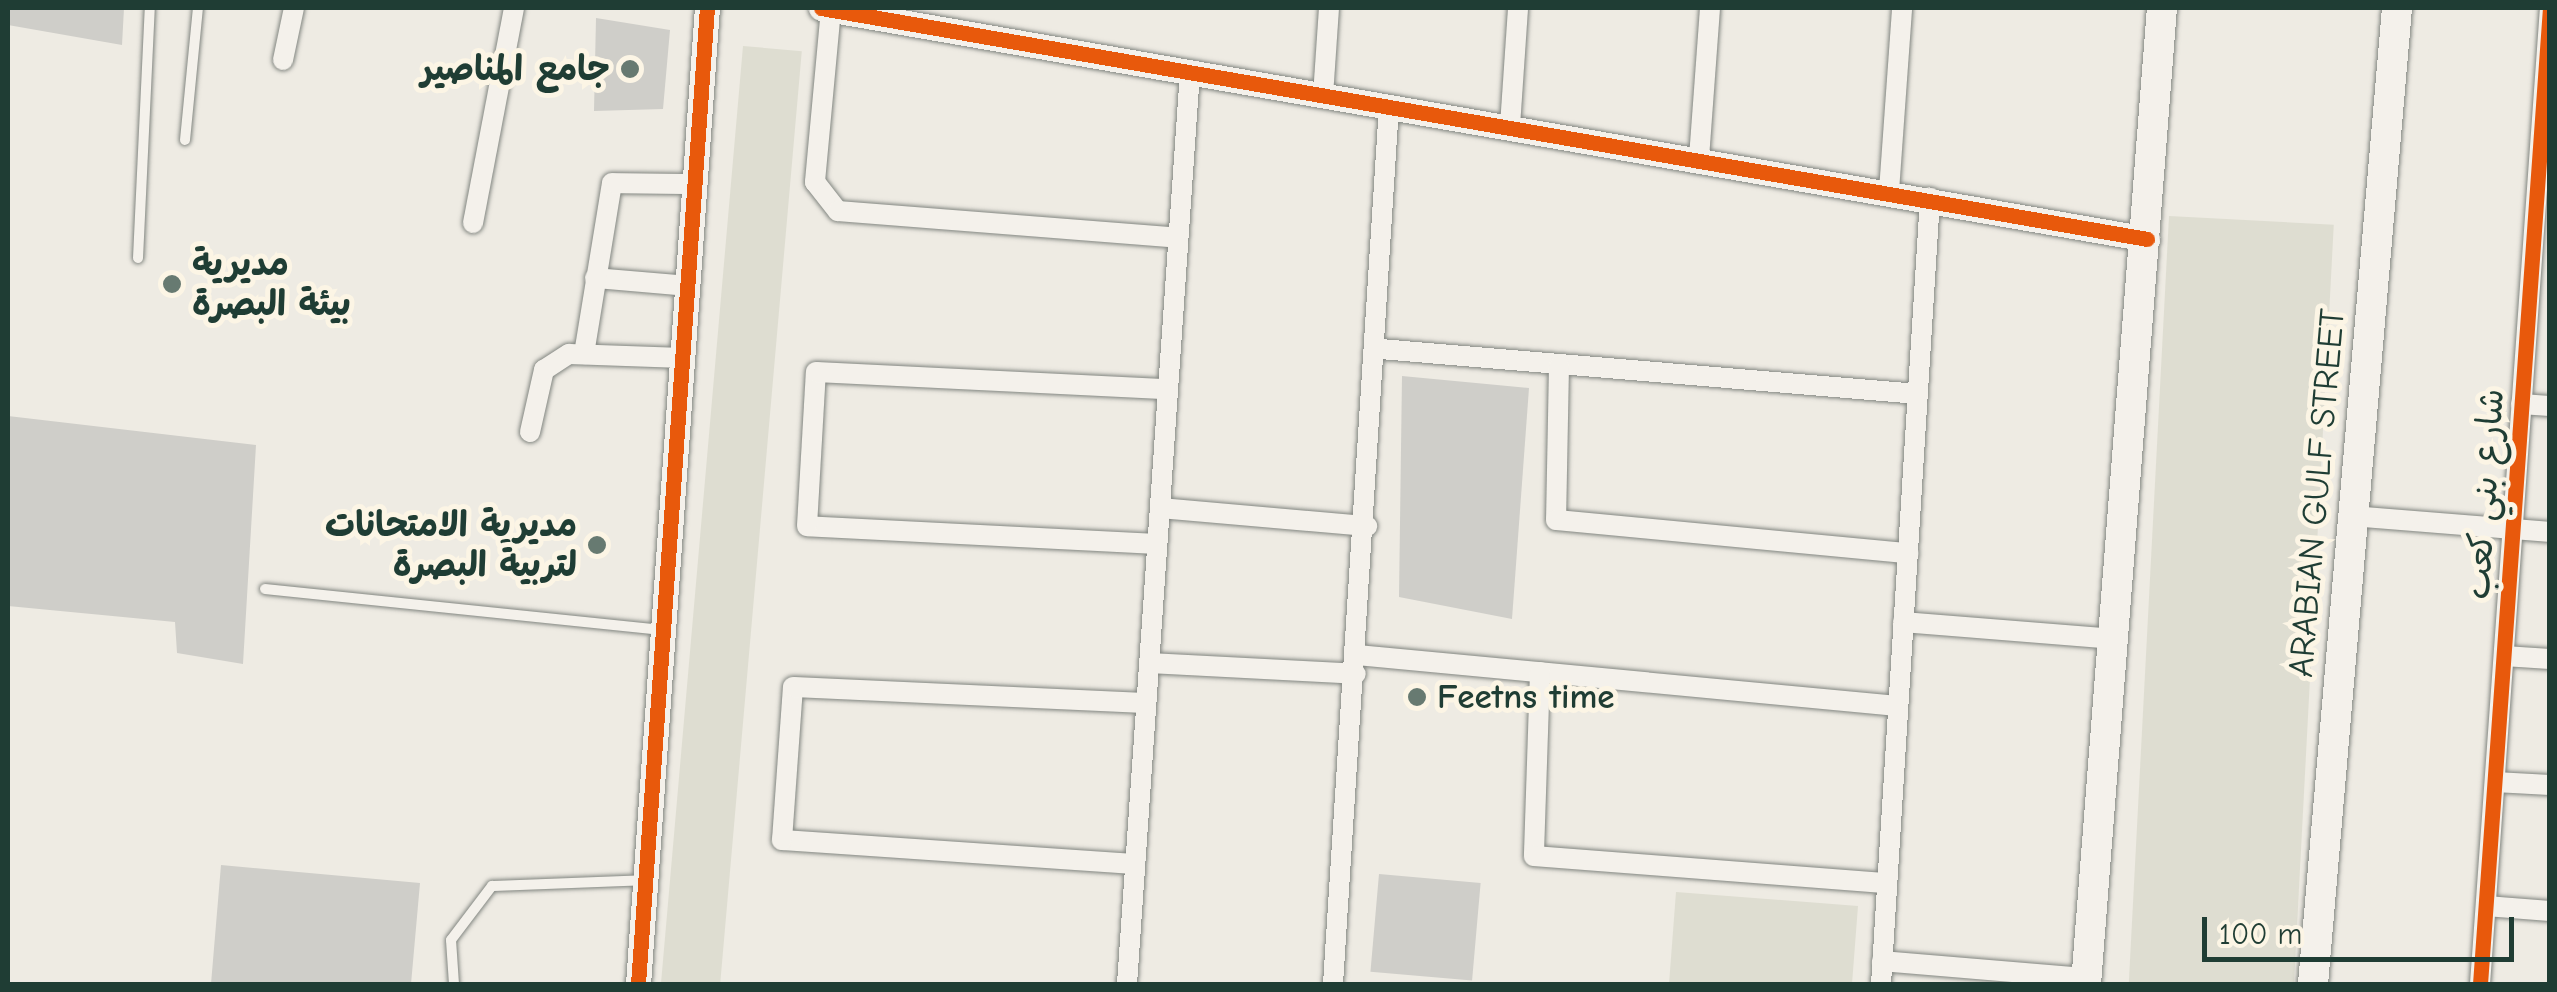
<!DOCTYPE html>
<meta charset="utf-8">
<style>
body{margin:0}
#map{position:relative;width:2557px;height:992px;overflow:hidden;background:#eeebe3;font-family:"Comic Neue","Playpen Sans Arabic",sans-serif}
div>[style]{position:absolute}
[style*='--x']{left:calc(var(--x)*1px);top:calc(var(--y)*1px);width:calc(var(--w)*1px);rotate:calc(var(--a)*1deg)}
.green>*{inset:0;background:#deddd1;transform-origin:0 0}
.building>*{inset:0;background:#cfcec9;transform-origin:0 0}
.roads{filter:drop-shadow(0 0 2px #828681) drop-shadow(0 0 2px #828681)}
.service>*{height:10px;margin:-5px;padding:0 5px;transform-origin:5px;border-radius:5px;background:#f4f1eb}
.minor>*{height:20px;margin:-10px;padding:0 10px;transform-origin:10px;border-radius:10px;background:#f4f1eb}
.tertiary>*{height:25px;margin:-12.5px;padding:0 12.5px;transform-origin:12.5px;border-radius:12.5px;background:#f4f1eb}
.secondary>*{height:30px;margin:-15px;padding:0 15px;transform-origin:15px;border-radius:15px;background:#f4f1eb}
.cycleway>*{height:15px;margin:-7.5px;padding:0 7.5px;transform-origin:7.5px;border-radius:7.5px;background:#e8590c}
.dots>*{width:28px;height:28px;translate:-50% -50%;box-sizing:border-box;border:5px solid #fcf5e5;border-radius:50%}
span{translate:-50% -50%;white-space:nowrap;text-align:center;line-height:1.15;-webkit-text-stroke:10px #fcf5e5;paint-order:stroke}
.poi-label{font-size:35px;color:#1f3d34;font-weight:700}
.right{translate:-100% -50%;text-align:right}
.left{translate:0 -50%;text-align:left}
.street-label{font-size:35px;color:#1f3d34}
.frame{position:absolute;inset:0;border:10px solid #1f3d34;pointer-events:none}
.scale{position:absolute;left:2202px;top:917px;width:312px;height:45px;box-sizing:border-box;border:5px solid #1f3d34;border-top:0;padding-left:12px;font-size:30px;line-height:35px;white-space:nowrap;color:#1f3d34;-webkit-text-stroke:8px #fcf5e5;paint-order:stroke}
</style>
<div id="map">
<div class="green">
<div style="left:743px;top:46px;width:59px;height:941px;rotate:5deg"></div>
<div style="left:2169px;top:216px;width:165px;height:770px;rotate:3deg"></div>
<div style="clip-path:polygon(1676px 892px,1858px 906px,1852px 984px,1669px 984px)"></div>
</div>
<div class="building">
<div style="clip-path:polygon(8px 8px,124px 8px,122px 45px,8px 25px)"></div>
<div style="clip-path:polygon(596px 18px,670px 30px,663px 109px,594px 111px)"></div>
<div style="clip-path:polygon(1402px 376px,1529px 388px,1512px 619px,1399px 597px)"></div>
<div style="clip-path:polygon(8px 416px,256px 445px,243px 664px,177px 653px,175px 622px,8px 606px)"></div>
<div style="clip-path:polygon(221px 865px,420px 883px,411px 984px,211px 984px)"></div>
<div style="left:1379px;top:874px;width:102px;height:98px;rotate:5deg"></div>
</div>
<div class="roads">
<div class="service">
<div style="--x:185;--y:140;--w:133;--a:-84.4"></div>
<div style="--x:138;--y:258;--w:250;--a:-87.3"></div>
<div style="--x:265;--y:589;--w:399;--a:5.9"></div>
<div style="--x:454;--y:984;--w:44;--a:-93.9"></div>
<div style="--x:451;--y:940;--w:68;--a:-52.8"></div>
<div style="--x:492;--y:886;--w:153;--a:-2.2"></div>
</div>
<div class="minor">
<div style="--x:831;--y:9;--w:174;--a:95.3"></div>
<div style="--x:815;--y:182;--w:37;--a:52"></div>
<div style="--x:838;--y:211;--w:341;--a:4.5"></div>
<div style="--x:283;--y:60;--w:53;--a:-78.1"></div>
<div style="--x:1323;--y:96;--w:88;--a:-86.1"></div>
<div style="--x:1510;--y:126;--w:118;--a:-86.1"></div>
<div style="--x:1699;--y:158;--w:150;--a:-85.8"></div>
<div style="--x:1889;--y:191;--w:183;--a:-85.9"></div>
<div style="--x:473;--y:223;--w:219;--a:-79.2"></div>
<div style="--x:595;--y:278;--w:93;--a:4.9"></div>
<div style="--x:1380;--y:349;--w:540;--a:4.78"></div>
<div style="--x:584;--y:354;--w:173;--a:-80.7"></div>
<div style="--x:612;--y:183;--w:83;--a:0.7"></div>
<div style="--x:1559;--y:366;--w:154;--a:91.1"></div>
<div style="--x:1556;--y:520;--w:354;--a:5.4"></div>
<div style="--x:2521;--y:404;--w:29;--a:4"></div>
<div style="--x:530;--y:432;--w:64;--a:-77.3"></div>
<div style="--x:544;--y:370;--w:30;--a:-33"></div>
<div style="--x:569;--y:354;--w:114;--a:2"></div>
<div style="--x:1160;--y:508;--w:208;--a:5"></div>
<div style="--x:2352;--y:516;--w:199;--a:4.6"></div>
<div style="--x:1157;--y:544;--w:350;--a:-177.1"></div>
<div style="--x:807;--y:526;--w:154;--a:-86.7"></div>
<div style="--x:816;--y:372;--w:352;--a:2.8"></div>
<div style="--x:1903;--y:622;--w:212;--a:4.6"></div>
<div style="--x:1357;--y:655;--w:543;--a:5.39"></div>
<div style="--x:2504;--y:656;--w:46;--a:3.7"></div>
<div style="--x:1149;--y:663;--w:207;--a:3"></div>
<div style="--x:1540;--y:672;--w:184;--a:91.9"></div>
<div style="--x:1534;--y:856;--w:354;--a:4.4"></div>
<div style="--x:2495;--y:782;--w:55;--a:3.1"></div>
<div style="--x:1135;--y:864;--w:354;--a:-176.1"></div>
<div style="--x:782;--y:840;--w:153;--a:-85.9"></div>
<div style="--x:793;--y:687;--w:353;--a:2.6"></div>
<div style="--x:2486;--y:906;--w:64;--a:4.5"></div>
<div style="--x:1882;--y:961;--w:205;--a:4.8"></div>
<div style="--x:1127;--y:984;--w:915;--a:-86.05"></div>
<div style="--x:1333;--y:984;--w:881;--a:-86.35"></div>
<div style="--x:1881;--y:984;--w:788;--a:-86.43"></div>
<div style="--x:2480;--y:984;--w:979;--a:-85.9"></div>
</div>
<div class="tertiary">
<div style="--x:821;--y:8;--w:1346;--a:9.88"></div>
<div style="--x:638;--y:984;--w:978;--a:-85.96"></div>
</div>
<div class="secondary">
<div style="--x:2086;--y:984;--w:979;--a:-85.55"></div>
<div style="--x:2313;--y:984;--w:980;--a:-85.08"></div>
</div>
</div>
<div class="cycleway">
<div style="--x:821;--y:8;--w:1346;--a:9.88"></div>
<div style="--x:638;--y:984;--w:978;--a:-85.96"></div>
<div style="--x:2480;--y:984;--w:979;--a:-85.9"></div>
</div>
<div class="dots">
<div style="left:630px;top:69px;background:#677a71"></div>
<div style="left:172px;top:284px;background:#677a71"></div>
<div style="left:597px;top:545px;background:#677a71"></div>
<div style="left:1417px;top:697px;background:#677a71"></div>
</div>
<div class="poi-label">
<span class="right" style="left:610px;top:69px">جامع المناصير</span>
<span class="left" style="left:192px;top:284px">مديرية<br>بيئة البصرة</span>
<span class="right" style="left:577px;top:545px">مديرية الامتحانات<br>لتربية البصرة</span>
<span class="left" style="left:1437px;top:697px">Feetns time</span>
</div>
<div class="street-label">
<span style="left:2317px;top:493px;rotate:-85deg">ARABIAN GULF STREET</span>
<span style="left:2485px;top:494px;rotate:-86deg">شارع بني كعب</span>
</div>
<div class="frame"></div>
<div class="scale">100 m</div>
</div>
